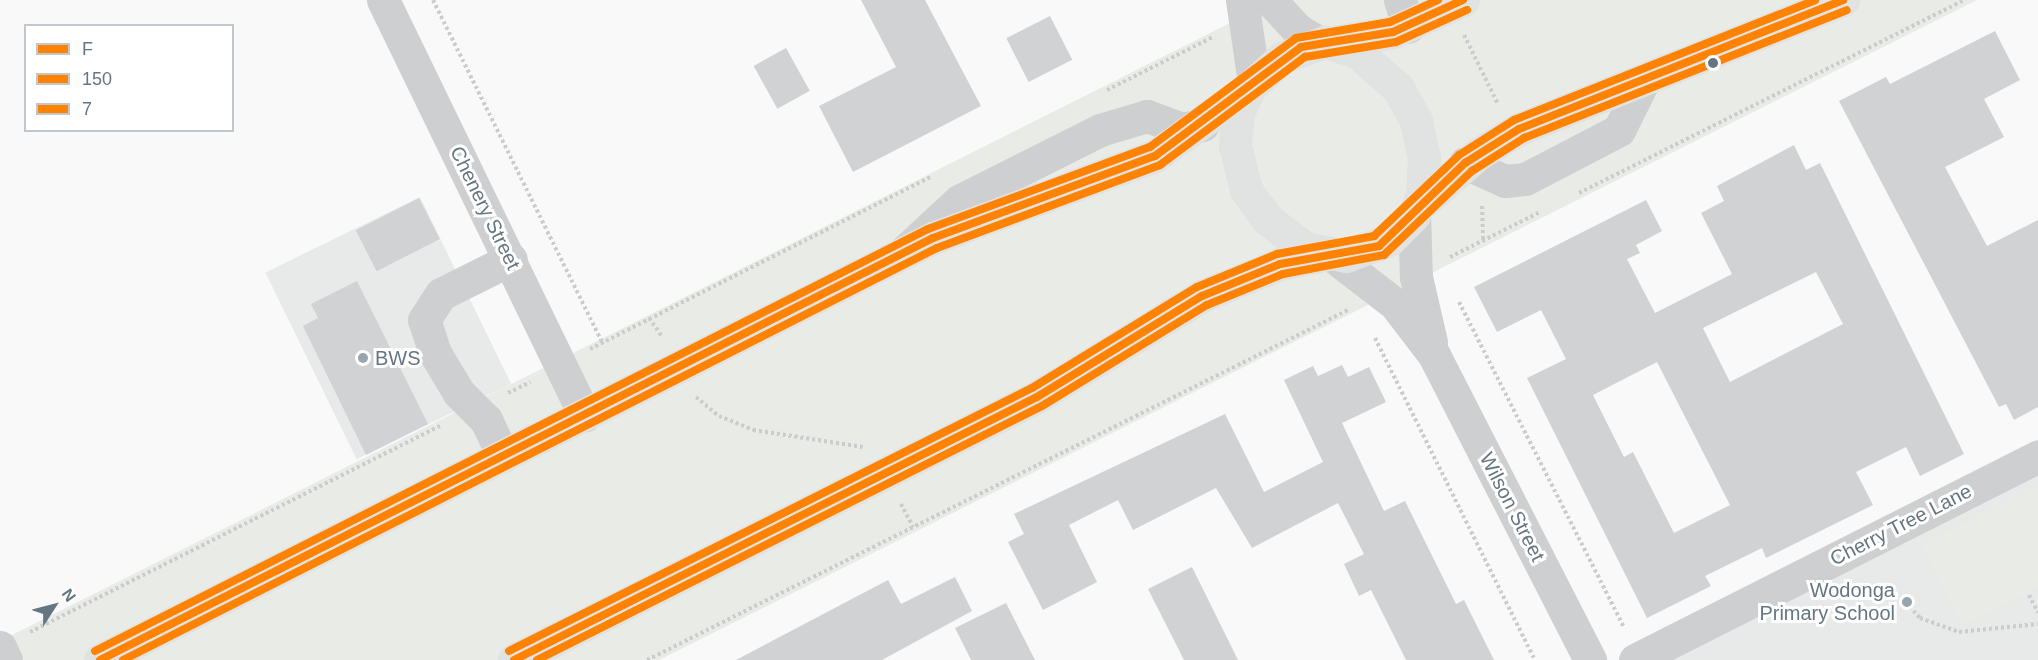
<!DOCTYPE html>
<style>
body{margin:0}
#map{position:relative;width:2038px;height:660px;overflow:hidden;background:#f9f9f9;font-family:Arial,sans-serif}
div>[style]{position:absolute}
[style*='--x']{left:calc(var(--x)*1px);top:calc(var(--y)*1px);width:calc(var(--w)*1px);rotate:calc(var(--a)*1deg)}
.built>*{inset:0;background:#e8e9e9;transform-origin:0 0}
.green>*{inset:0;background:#e8ebe6}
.building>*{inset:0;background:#d0d2d3;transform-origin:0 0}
.path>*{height:4px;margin-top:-2px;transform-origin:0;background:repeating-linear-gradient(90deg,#cbcccd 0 3px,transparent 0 6px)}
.minor>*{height:33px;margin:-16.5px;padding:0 16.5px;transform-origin:16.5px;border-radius:16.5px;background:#cecfd0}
.major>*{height:33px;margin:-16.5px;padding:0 16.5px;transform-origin:16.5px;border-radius:16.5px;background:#e1e2e2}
.bus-1>*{height:8px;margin:-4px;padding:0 4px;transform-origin:4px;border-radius:4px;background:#ff8200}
.bus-2>*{height:8px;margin:-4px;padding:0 4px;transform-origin:4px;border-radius:4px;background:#ff8200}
.bus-3>*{height:8px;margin:-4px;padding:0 4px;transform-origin:4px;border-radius:4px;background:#ff8200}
.dots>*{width:16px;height:16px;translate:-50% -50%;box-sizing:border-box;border:3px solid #fff;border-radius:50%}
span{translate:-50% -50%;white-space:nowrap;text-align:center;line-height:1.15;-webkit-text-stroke:6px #fff;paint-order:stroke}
.street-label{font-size:20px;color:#657683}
.poi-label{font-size:20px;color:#657683}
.left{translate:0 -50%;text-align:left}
.right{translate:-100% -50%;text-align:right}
.legend{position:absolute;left:24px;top:24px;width:210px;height:108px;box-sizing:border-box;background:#fff;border:2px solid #c1c8cd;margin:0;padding:8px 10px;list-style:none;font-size:18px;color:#657683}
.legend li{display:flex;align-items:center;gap:12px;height:30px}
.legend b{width:30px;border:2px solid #c1c8cd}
.north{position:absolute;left:24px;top:576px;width:60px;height:60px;-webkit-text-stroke:4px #fff;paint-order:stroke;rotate:54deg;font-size:16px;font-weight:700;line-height:24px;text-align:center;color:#657683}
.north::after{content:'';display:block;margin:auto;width:21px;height:27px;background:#657683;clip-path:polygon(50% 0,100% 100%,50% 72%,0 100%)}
</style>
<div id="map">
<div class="built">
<div style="left:420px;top:197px;width:208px;height:172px;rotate:64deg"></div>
<div style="clip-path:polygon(2038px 471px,2038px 660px,1660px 660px)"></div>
</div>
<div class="green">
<div style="clip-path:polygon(1276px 0,1977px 0,659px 660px,0 660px,0 641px)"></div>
<div style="clip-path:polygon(2038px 485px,2038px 587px,1962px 625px,1921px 544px)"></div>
</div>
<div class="building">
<div style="clip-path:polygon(861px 0,925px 0,981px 106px,853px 172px,819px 106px,896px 67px)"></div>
<div style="left:1050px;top:16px;width:49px;height:49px;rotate:63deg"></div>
<div style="clip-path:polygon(1995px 31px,2020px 80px,1984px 99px,2004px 137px,1945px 167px,1987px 246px,2038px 220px,2038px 407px,2014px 420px,2006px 404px,1999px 407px,1839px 101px,1886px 77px,1890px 84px)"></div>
<div style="left:786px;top:48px;width:49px;height:37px;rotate:61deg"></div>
<div style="clip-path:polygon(evenodd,1794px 145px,1806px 170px,1820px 163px,1964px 454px,1920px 476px,1906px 447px,1856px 472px,1873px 505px,1766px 558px,1762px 548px,1705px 576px,1711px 586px,1647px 618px,1527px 378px,1566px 359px,1541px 310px,1497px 332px,1474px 287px,1646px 200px,1662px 231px,1636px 245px,1640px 253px,1627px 259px,1655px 313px,1732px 274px,1701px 213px,1724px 201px,1717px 186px,1794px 145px,1816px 272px,1843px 324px,1730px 382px,1703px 328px,1816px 272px,1794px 145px,1657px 362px,1730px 505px,1674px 533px,1633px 452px,1624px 457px,1593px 395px,1657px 362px)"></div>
<div style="left:419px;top:198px;width:46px;height:71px;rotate:63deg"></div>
<div style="clip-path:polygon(357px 281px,428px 424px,366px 455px,303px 326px,318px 318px,311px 304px)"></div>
<div style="clip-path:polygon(1342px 365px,1348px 377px,1369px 367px,1386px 402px,1342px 423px,1384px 511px,1405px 501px,1456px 604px,1464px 600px,1494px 660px,1406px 660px,1371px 590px,1359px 596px,1344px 564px,1364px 554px,1338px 503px,1252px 548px,1216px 488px,1133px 530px,1118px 500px,1069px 525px,1097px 582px,1043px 610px,1008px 542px,1024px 534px,1014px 514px,1225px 414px,1264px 492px,1323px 462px,1284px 380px,1313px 366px,1318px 376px)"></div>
<div style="clip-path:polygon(1192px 567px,1238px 660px,1184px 660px,1148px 589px)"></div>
<div style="clip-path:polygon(955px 577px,972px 611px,882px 660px,736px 660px,888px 580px,901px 604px)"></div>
<div style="clip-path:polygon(1006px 603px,1035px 660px,971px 660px,955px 628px)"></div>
</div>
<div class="path">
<div style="--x:433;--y:0;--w:381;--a:63.7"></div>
<div style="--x:1464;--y:35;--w:77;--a:63.8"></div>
<div style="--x:1107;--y:90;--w:119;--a:-26.6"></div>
<div style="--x:1579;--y:193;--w:431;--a:-26.6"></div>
<div style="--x:1482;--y:206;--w:35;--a:88"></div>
<div style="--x:1450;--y:257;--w:101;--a:-26.6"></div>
<div style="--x:1459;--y:302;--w:364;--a:63.1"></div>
<div style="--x:649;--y:318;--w:24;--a:55"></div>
<div style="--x:1375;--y:338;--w:360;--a:63.6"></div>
<div style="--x:590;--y:349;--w:382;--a:-26.8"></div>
<div style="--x:508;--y:393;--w:25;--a:-26"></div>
<div style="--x:696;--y:397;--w:30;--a:40"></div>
<div style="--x:719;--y:416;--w:37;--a:22"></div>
<div style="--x:753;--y:430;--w:111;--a:8.8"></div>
<div style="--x:901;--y:504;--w:26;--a:62"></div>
<div style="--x:2029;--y:595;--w:20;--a:63"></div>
<div style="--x:1901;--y:598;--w:28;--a:46"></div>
<div style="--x:1920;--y:618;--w:41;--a:19.7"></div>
<div style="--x:1959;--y:632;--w:79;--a:-5.8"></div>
<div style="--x:30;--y:632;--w:461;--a:-26.7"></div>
<div style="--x:647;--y:660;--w:784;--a:-26.53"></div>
</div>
<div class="minor">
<div style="--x:383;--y:0;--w:462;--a:64.1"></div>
<div style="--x:1242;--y:0;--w:83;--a:81.7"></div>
<div style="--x:1270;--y:0;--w:41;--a:47"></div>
<div style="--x:1298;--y:30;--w:23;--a:31"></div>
<div style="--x:1400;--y:0;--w:28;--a:73"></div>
<div style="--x:1465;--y:163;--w:44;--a:24.2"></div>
<div style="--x:1505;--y:181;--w:20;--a:-6"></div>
<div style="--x:1525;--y:179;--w:106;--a:-27.5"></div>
<div style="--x:1619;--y:130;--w:56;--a:-63.4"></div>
<div style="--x:1414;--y:215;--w:62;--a:88.2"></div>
<div style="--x:1416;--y:277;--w:67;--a:77"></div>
<div style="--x:906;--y:250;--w:72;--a:-42.8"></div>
<div style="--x:959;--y:201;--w:158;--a:-26.7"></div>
<div style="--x:1100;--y:130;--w:49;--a:-16.6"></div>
<div style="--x:1147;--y:116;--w:37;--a:20"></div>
<div style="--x:1182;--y:129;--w:21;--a:-11"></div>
<div style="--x:1334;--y:257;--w:77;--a:37.6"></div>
<div style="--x:1395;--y:304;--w:64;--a:52.6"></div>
<div style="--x:1434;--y:355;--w:343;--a:62.9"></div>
<div style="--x:503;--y:456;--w:40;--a:-115"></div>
<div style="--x:486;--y:420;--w:38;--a:-135"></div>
<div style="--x:459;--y:393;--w:47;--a:-121"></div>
<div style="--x:435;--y:353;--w:35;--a:-108"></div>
<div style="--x:424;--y:320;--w:31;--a:-57"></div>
<div style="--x:441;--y:294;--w:78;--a:-26.6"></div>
<div style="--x:0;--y:647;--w:14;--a:65"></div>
<div style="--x:1635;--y:660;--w:452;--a:-26.8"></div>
</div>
<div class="major">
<div style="--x:1325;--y:42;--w:34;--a:17"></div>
<div style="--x:1357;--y:52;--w:55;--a:41.3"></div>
<div style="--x:1398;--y:88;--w:38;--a:61"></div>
<div style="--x:1416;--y:121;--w:38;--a:78"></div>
<div style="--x:1424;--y:158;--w:37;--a:93"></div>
<div style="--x:1422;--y:195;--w:22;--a:112"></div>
<div style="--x:1414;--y:215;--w:35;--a:135"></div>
<div style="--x:1389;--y:240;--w:46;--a:159.6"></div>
<div style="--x:1346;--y:256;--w:42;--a:-169"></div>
<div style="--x:1305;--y:248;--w:48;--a:-142.7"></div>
<div style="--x:1267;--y:219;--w:36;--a:-126"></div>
<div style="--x:1246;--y:190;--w:46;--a:-103.7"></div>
<div style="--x:1235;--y:145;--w:32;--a:-85"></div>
<div style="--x:1238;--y:113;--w:27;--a:-66"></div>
<div style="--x:1249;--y:88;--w:46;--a:-42.4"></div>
<div style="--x:1283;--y:57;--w:45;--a:-19.7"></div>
<div style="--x:1333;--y:42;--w:61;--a:-9.5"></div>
<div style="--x:1393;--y:32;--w:77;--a:-24.6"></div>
<div style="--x:1418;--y:207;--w:80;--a:-41.5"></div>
<div style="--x:1478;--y:154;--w:48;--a:-31.4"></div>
<div style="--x:1519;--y:129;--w:349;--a:-21.7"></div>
<div style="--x:100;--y:660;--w:934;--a:-26.87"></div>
<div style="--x:933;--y:238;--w:237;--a:-20.3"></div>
<div style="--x:1155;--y:156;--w:116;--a:-35.9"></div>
<div style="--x:514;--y:660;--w:585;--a:-26.7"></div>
<div style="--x:1037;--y:397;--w:193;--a:-31.5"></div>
<div style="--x:1202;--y:296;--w:84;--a:-22.3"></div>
<div style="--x:1280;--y:264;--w:45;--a:-11.6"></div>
</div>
<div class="bus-1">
<div style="--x:100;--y:660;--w:934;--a:-26.87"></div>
<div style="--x:933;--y:238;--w:237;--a:-20.3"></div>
<div style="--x:1155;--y:156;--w:182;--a:-36.7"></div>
<div style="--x:1301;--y:47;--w:93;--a:-9.3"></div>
<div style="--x:1393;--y:32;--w:77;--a:-24.6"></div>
<div style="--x:514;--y:660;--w:585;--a:-26.7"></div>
<div style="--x:1037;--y:397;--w:193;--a:-31.5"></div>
<div style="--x:1202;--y:296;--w:84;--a:-22.3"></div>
<div style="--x:1280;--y:264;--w:101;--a:-10.3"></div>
<div style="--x:1379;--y:246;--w:120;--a:-44"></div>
<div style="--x:1465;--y:163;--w:64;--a:-32.2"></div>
<div style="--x:1519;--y:129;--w:349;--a:-21.7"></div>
</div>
<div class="bus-2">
<div style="--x:123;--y:660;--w:912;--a:-26.85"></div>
<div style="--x:937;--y:248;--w:238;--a:-20.4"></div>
<div style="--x:1160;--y:165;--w:181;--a:-36.7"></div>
<div style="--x:1305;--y:57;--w:92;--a:-9.4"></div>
<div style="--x:1396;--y:42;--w:78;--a:-24.3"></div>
<div style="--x:537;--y:660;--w:565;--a:-26.7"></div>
<div style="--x:1042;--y:406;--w:193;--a:-31.5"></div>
<div style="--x:1207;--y:305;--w:82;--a:-22.2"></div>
<div style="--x:1283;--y:274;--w:103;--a:-10.7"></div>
<div style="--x:1384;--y:255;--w:122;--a:-43.7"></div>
<div style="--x:1472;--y:171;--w:62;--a:-32.4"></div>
<div style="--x:1524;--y:138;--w:347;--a:-21.6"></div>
</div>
<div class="bus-3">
<div style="--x:95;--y:651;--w:934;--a:-26.87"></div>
<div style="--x:928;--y:229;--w:237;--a:-20.3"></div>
<div style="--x:1150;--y:147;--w:182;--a:-36.7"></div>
<div style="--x:1296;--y:38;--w:95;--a:-9.7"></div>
<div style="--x:1390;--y:22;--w:53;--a:-24.6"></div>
<div style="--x:509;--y:651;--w:585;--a:-26.7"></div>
<div style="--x:1032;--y:388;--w:193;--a:-31.5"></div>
<div style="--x:1197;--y:287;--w:87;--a:-22.4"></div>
<div style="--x:1277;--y:254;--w:99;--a:-10.5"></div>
<div style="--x:1374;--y:236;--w:117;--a:-43.6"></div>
<div style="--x:1459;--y:155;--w:65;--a:-32.5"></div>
<div style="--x:1514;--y:120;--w:324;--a:-21.7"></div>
</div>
<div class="dots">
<div style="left:1713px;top:63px;background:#657683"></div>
<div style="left:363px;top:358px;background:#99a4ac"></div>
<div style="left:1907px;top:602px;background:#99a4ac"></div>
</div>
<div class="street-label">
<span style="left:485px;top:208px;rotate:64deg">Chenery Street</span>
<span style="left:1512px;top:507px;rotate:63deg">Wilson Street</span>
<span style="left:1901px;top:525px;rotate:-27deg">Cherry Tree Lane</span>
</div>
<div class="poi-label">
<span class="left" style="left:375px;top:358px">BWS</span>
<span class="right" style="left:1895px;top:602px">Wodonga<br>Primary School</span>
</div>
<ul class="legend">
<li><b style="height:8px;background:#ff8200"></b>F</li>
<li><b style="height:8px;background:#ff8200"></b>150</li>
<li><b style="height:8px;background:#ff8200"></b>7</li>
</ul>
<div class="north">N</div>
</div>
